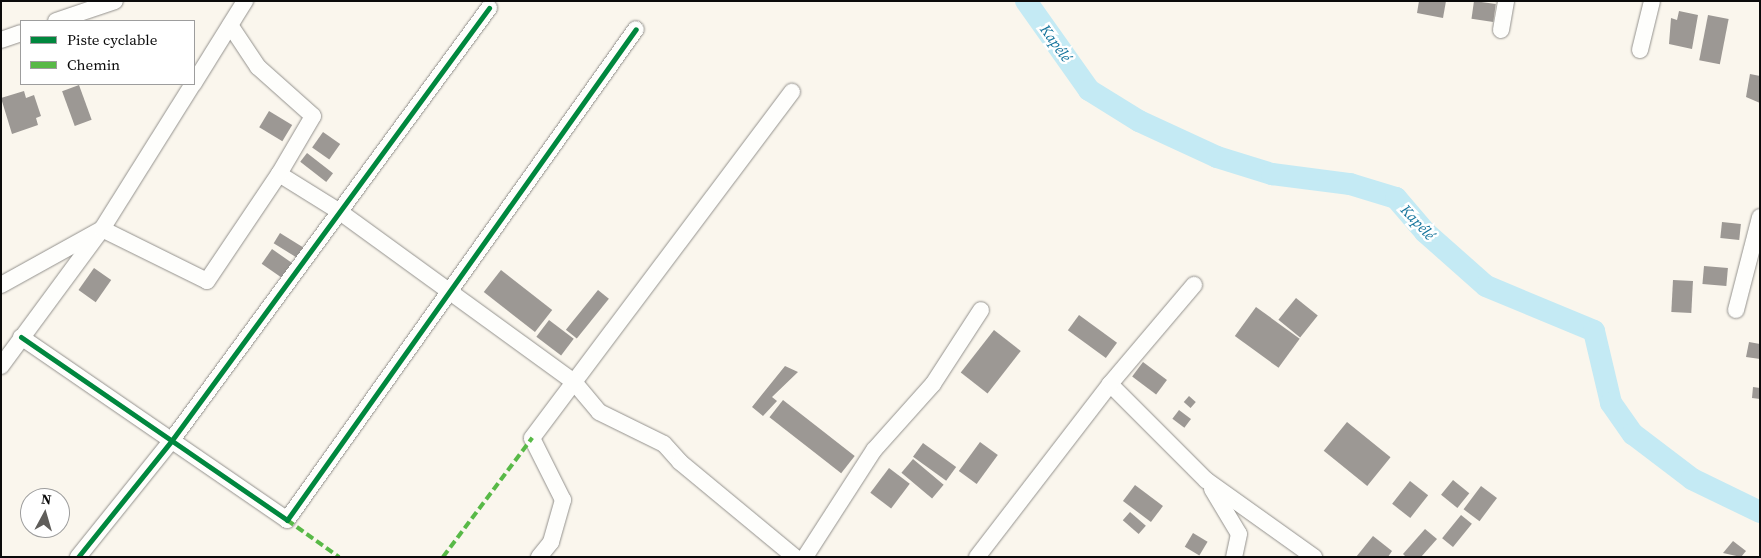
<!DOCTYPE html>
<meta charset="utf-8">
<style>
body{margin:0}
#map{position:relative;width:1761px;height:558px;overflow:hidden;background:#faf6ed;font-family:"Source Serif 4",serif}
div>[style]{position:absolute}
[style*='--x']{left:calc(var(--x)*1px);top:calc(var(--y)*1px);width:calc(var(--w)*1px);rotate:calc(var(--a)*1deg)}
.river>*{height:22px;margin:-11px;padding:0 11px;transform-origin:11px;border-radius:11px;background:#c4eaf4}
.building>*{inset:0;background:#9c9894;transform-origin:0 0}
.roads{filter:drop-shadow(0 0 1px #93918d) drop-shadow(0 0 1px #93918d)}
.minor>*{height:16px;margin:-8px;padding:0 8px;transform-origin:8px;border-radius:8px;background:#fefefc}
.quiet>*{height:4px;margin-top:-2px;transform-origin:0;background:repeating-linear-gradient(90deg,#58b947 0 8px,transparent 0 12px)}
.cycleway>*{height:5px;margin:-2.5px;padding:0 2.5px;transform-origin:2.5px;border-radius:2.5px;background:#00873e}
span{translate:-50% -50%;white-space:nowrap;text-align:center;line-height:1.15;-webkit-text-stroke:5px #fff;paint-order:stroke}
.water-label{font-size:15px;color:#14749c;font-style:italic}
.frame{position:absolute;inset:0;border:2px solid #0b0b0b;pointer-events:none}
.legend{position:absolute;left:20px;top:20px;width:175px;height:65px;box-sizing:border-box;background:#fff;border:1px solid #9d9d9d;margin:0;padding:6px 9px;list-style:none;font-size:15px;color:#0b0b0b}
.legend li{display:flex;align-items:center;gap:10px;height:25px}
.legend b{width:25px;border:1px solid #9d9d9d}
.north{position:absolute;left:20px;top:488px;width:50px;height:50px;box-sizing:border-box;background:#fff;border:1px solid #9d9d9d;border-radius:50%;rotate:6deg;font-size:14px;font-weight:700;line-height:20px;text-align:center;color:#0b0b0b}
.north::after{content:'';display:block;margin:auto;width:18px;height:22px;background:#5f5d5a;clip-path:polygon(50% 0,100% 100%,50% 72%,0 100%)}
</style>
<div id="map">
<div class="river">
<div style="--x:1026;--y:1;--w:109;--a:54.7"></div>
<div style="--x:1089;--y:90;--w:59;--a:31.8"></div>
<div style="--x:1139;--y:121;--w:86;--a:24.8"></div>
<div style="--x:1217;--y:157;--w:58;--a:17.2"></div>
<div style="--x:1272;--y:174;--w:79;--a:7.3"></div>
<div style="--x:1350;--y:184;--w:48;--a:16.9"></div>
<div style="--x:1396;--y:198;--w:45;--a:49.5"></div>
<div style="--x:1425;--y:232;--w:81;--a:41.5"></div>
<div style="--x:1486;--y:286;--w:117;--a:22.6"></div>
<div style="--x:1594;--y:331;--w:74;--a:76.7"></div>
<div style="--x:1611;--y:403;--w:38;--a:55"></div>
<div style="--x:1633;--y:434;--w:74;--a:37.3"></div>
<div style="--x:1692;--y:479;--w:76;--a:25.9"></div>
</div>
<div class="building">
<div style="clip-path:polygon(1419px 1px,1446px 1px,1443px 18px,1417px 13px)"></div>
<div style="left:1474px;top:1px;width:22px;height:18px;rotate:8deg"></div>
<div style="clip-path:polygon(1679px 11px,1698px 15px,1692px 49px,1669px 44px,1671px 18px,1677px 20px)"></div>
<div style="left:1708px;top:15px;width:21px;height:46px;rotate:11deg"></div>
<div style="clip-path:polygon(1750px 74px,1760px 76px,1760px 103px,1746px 97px)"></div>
<div style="left:79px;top:85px;width:37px;height:18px;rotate:70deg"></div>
<div style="clip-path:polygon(24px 91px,26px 98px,34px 95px,41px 116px,36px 118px,38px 125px,12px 134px,1px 98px)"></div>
<div style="left:269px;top:111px;width:27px;height:19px;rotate:31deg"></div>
<div style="left:323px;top:132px;width:21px;height:19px;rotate:35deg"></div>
<div style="left:307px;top:153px;width:33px;height:11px;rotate:38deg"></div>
<div style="left:1722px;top:222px;width:19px;height:16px;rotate:6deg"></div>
<div style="left:280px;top:233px;width:28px;height:12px;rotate:32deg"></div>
<div style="left:272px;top:249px;width:28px;height:18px;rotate:35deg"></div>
<div style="left:1704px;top:266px;width:24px;height:18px;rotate:5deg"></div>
<div style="left:94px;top:268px;width:21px;height:27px;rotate:35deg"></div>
<div style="left:501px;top:270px;width:65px;height:28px;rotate:38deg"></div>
<div style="left:1673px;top:280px;width:20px;height:32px;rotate:3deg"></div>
<div style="left:598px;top:290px;width:14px;height:51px;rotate:39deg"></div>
<div style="left:1296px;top:298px;width:28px;height:28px;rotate:39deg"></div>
<div style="left:1256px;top:307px;width:54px;height:36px;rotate:36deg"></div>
<div style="left:1079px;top:315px;width:47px;height:19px;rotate:36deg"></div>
<div style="left:549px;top:320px;width:31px;height:21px;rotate:37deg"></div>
<div style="left:994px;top:330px;width:34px;height:54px;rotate:38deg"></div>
<div style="clip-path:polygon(1749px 342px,1760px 344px,1760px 359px,1746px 357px)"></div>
<div style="left:1143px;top:362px;width:30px;height:18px;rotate:37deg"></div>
<div style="clip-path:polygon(785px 366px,798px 372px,772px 397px,777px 401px,763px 416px,752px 407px)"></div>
<div style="clip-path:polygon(1753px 387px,1760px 388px,1760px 399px,1752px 398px)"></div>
<div style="left:1189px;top:396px;width:9px;height:8px;rotate:41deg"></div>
<div style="left:783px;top:400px;width:91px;height:22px;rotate:38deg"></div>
<div style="left:1179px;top:410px;width:15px;height:11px;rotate:37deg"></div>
<div style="left:1347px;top:422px;width:56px;height:37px;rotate:39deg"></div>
<div style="left:980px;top:442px;width:22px;height:36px;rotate:36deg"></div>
<div style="left:923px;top:443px;width:41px;height:17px;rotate:36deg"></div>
<div style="left:913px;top:459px;width:40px;height:18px;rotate:40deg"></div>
<div style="left:889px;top:468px;width:26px;height:31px;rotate:37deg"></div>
<div style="left:1453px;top:480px;width:21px;height:19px;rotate:39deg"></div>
<div style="left:1410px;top:481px;width:23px;height:29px;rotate:38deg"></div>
<div style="left:1135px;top:485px;width:35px;height:20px;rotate:37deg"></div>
<div style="left:1481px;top:486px;width:20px;height:29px;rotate:37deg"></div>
<div style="left:1130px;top:512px;width:21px;height:11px;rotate:41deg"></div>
<div style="left:1461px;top:515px;width:14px;height:30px;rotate:39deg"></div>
<div style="clip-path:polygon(1425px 529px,1437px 539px,1421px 557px,1406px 557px,1403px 554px)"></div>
<div style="left:1193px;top:533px;width:17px;height:16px;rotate:31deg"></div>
<div style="clip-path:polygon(1373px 536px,1392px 551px,1388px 557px,1356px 557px)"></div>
<div style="clip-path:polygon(1733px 541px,1746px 551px,1741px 557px,1723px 553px)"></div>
</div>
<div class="roads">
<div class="minor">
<div style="--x:56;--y:21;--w:62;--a:-18.7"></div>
<div style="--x:1501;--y:30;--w:29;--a:-80"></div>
<div style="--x:1;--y:40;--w:21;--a:-19"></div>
<div style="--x:1640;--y:50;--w:50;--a:-76.2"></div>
<div style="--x:194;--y:83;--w:97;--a:-58.1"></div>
<div style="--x:279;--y:174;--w:72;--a:31.9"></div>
<div style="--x:340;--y:212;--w:289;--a:36"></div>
<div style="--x:574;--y:382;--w:39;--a:50"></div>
<div style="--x:599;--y:412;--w:72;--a:26.2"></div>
<div style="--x:664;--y:444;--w:24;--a:48"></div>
<div style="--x:680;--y:462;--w:149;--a:39.6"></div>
<div style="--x:1;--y:285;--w:115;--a:-29"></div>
<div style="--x:102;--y:229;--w:117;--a:26.3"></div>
<div style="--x:207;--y:281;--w:129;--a:-56.1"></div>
<div style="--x:279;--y:174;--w:67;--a:-59.6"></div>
<div style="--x:313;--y:116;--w:74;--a:-138.3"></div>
<div style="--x:258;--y:67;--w:50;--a:-123.7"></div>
<div style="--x:1736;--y:310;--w:96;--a:-75.5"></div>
<div style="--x:21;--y:337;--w:323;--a:34.5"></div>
<div style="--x:287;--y:520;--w:602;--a:-54.6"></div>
<div style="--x:1;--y:366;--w:170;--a:-53.6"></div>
<div style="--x:102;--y:229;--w:171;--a:-57.9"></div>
<div style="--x:1110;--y:384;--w:136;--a:45"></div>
<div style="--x:1206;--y:480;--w:133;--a:35.5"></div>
<div style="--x:1212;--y:489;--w:52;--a:59"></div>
<div style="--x:1239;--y:534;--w:24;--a:102"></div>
<div style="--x:78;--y:557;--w:150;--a:-51.2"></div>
<div style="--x:172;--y:440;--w:536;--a:-53.73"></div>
<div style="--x:539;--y:557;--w:19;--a:-51"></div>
<div style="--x:551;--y:542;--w:44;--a:-74.1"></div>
<div style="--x:563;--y:500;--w:69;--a:-116.6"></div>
<div style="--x:532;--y:438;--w:433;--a:-53.1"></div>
<div style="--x:805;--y:557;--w:127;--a:-57.2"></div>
<div style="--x:874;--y:450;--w:89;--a:-48.2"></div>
<div style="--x:933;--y:384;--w:88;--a:-57"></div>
<div style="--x:977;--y:557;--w:218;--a:-52.4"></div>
<div style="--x:1110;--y:384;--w:130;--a:-49.7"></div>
</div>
</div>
<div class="quiet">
<div style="--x:287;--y:520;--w:64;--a:35.4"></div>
<div style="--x:443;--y:557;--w:149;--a:-53.2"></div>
</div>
<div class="cycleway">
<div style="--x:21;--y:337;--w:323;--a:34.5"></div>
<div style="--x:287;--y:520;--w:602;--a:-54.6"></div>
<div style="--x:78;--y:557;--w:150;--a:-51.2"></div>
<div style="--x:172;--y:440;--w:536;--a:-53.73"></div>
</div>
<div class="water-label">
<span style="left:1056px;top:43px;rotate:54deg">Kapélé</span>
<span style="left:1418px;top:222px;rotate:47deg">Kapélé</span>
</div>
<div class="frame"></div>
<ul class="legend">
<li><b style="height:6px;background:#00873e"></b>Piste cyclable</li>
<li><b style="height:6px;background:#58b947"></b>Chemin</li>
</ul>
<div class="north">N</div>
</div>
